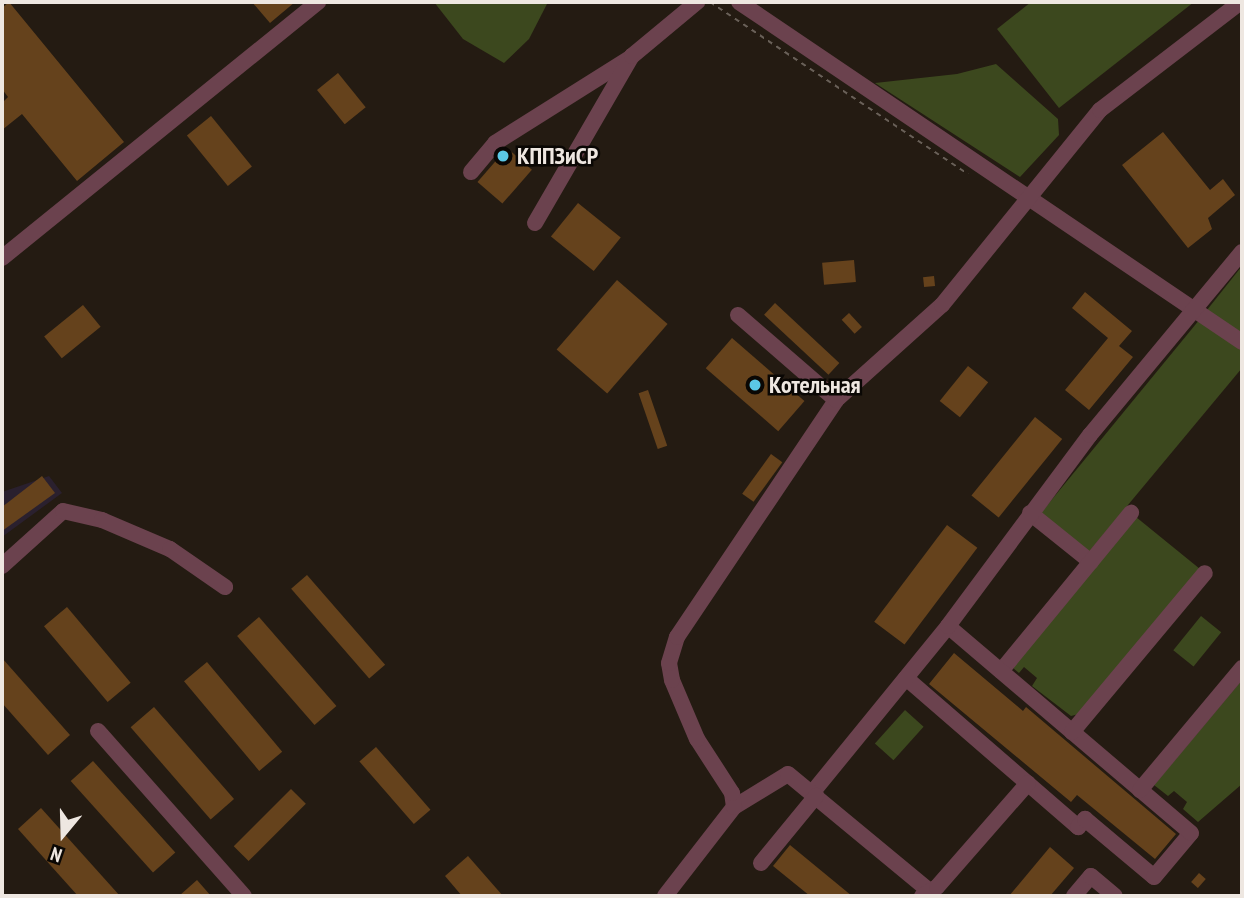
<!DOCTYPE html>
<meta charset="utf-8">
<style>
body{margin:0}
#map{position:relative;width:1244px;height:898px;overflow:hidden;background:#241b12;font-family:"PT Sans Narrow",sans-serif}
div>[style]{position:absolute}
[style*='--x']{left:calc(var(--x)*1px);top:calc(var(--y)*1px);width:calc(var(--w)*1px);rotate:calc(var(--a)*1deg)}
.industrial>*{inset:0;background:#2a202e}
.green>*{inset:0;background:#3c481e;transform-origin:0 0}
.building>*{inset:0;background:#65421c;transform-origin:0 0}
.path>*{height:2px;margin-top:-1px;transform-origin:0;background:repeating-linear-gradient(90deg,#696058 0 5px,transparent 0 10px)}
.minor>*{height:16px;margin:-8px;padding:0 8px;transform-origin:8px;border-radius:8px;background:#6b424e}
.dots>*{width:19px;height:19px;translate:-50% -50%;box-sizing:border-box;border:4px solid #0a0704;border-radius:50%}
span{translate:-50% -50%;white-space:nowrap;text-align:center;line-height:1.15;-webkit-text-stroke:5px #0a0704;paint-order:stroke}
.poi-label{font-size:24px;color:#eee7e1;font-weight:700}
.left{translate:0 -50%;text-align:left}
.frame{position:absolute;inset:0;border:4px solid #eee7e1;pointer-events:none}
.north{position:absolute;left:28px;top:800px;width:70px;height:70px;-webkit-text-stroke:5px #0a0704;paint-order:stroke;rotate:199deg;font-size:19px;font-weight:700;line-height:28px;text-align:center;color:#eee7e1}
.north::after{content:'';display:block;margin:auto;width:24px;height:32px;background:#eee7e1;clip-path:polygon(50% 0,100% 100%,50% 72%,0 100%)}
</style>
<div id="map">
<div class="industrial">
<div style="clip-path:polygon(49px 476px,62px 493px,2px 537px,2px 492px)"></div>
</div>
<div class="green">
<div style="clip-path:polygon(434px 2px,548px 2px,529px 39px,504px 63px,463px 39px)"></div>
<div style="clip-path:polygon(1031px 2px,1194px 2px,1059px 108px,997px 29px)"></div>
<div style="clip-path:polygon(996px 64px,1058px 119px,1059px 135px,1020px 177px,875px 83px,957px 74px)"></div>
<div style="clip-path:polygon(1242px 266px,1242px 335px,1207px 310px)"></div>
<div style="clip-path:polygon(1200px 319px,1242px 347px,1242px 368px,1088px 553px,1040px 514px)"></div>
<div style="clip-path:polygon(1136px 517px,1200px 569px,1079px 714px,1071px 716px,1032px 686px,1037px 678px,1024px 667px,1019px 673px,1012px 667px)"></div>
<div style="left:1201px;top:616px;width:26px;height:44px;rotate:39deg"></div>
<div style="clip-path:polygon(1242px 680px,1242px 784px,1198px 822px,1183px 809px,1187px 802px,1174px 791px,1168px 796px,1154px 785px)"></div>
<div style="left:905px;top:710px;width:25px;height:45px;rotate:42deg"></div>
</div>
<div class="building">
<div style="clip-path:polygon(9px 2px,124px 142px,77px 181px,22px 114px,2px 130px,2px 103px,8px 97px,2px 89px,2px 8px)"></div>
<div style="clip-path:polygon(252px 2px,295px 2px,270px 23px)"></div>
<div style="left:338px;top:73px;width:44px;height:27px;rotate:51deg"></div>
<div style="left:211px;top:116px;width:65px;height:31px;rotate:51deg"></div>
<div style="clip-path:polygon(1163px 132px,1210px 190px,1223px 179px,1235px 195px,1208px 218px,1212px 229px,1188px 248px,1122px 165px)"></div>
<div style="left:507px;top:148px;width:33px;height:45px;rotate:41deg"></div>
<div style="left:578px;top:203px;width:55px;height:43px;rotate:39deg"></div>
<div style="left:854px;top:260px;width:22px;height:32px;rotate:85deg"></div>
<div style="left:934px;top:276px;width:10px;height:11px;rotate:84deg"></div>
<div style="left:617px;top:280px;width:67px;height:92px;rotate:41deg"></div>
<div style="clip-path:polygon(1085px 292px,1132px 331px,1119px 346px,1133px 357px,1089px 410px,1065px 390px,1108px 338px,1072px 308px)"></div>
<div style="left:775px;top:303px;width:88px;height:16px;rotate:43deg"></div>
<div style="left:83px;top:305px;width:28px;height:50px;rotate:51deg"></div>
<div style="left:849px;top:313px;width:19px;height:10px;rotate:47deg"></div>
<div style="left:732px;top:338px;width:96px;height:40px;rotate:41deg"></div>
<div style="left:968px;top:366px;width:26px;height:45px;rotate:39deg"></div>
<div style="left:648px;top:390px;width:59px;height:10px;rotate:71deg"></div>
<div style="left:1035px;top:417px;width:35px;height:101px;rotate:39deg"></div>
<div style="left:771px;top:454px;width:14px;height:49px;rotate:36deg"></div>
<div style="clip-path:polygon(42px 476px,55px 493px,2px 531px,2px 507px)"></div>
<div style="left:947px;top:525px;width:38px;height:121px;rotate:37deg"></div>
<div style="left:307px;top:575px;width:119px;height:21px;rotate:49deg"></div>
<div style="left:67px;top:607px;width:99px;height:30px;rotate:50deg"></div>
<div style="left:259px;top:617px;width:118px;height:29px;rotate:49deg"></div>
<div style="clip-path:polygon(954px 653px,1023px 711px,1026px 707px,1176px 834px,1155px 859px,1077px 795px,1071px 802px,929px 684px)"></div>
<div style="clip-path:polygon(2px 658px,70px 735px,48px 755px,2px 703px)"></div>
<div style="left:207px;top:662px;width:117px;height:30px;rotate:50deg"></div>
<div style="left:154px;top:707px;width:122px;height:31px;rotate:49deg"></div>
<div style="left:376px;top:747px;width:83px;height:22px;rotate:49deg"></div>
<div style="left:93px;top:761px;width:123px;height:30px;rotate:48deg"></div>
<div style="left:291px;top:789px;width:21px;height:81px;rotate:45deg"></div>
<div style="clip-path:polygon(41px 808px,120px 896px,78px 896px,18px 829px)"></div>
<div style="clip-path:polygon(790px 845px,852px 896px,810px 896px,773px 866px)"></div>
<div style="clip-path:polygon(1050px 847px,1074px 868px,1050px 896px,1009px 896px)"></div>
<div style="clip-path:polygon(468px 856px,503px 896px,462px 896px,445px 876px)"></div>
<div style="left:1199px;top:873px;width:9px;height:12px;rotate:41deg"></div>
<div style="clip-path:polygon(197px 880px,211px 896px,179px 896px)"></div>
</div>
<div class="path">
<div style="--x:710;--y:2;--w:310;--a:33.7"></div>
</div>
<div class="minor">
<div style="--x:739;--y:2;--w:607;--a:34.06"></div>
<div style="--x:471;--y:172;--w:38;--a:-50"></div>
<div style="--x:495;--y:143;--w:160;--a:-32.2"></div>
<div style="--x:535;--y:223;--w:193;--a:-59.9"></div>
<div style="--x:632;--y:56;--w:85;--a:-39.7"></div>
<div style="--x:2;--y:258;--w:407;--a:-39"></div>
<div style="--x:738;--y:315;--w:130;--a:40.9"></div>
<div style="--x:1030;--y:513;--w:78;--a:38.8"></div>
<div style="--x:2;--y:566;--w:82;--a:-42"></div>
<div style="--x:63;--y:511;--w:40;--a:13"></div>
<div style="--x:102;--y:520;--w:74;--a:23.1"></div>
<div style="--x:170;--y:549;--w:67;--a:34.6"></div>
<div style="--x:1001;--y:671;--w:205;--a:-50.6"></div>
<div style="--x:906;--y:678;--w:228;--a:40.9"></div>
<div style="--x:1078;--y:827;--w:11;--a:-49"></div>
<div style="--x:1085;--y:819;--w:90;--a:40"></div>
<div style="--x:1154;--y:877;--w:57;--a:-49.9"></div>
<div style="--x:1191;--y:833;--w:319;--a:-139.6"></div>
<div style="--x:98;--y:731;--w:220;--a:48.5"></div>
<div style="--x:1072;--y:732;--w:207;--a:-50.1"></div>
<div style="--x:1140;--y:790;--w:159;--a:-50.1"></div>
<div style="--x:812;--y:793;--w:215;--a:-50.8"></div>
<div style="--x:948;--y:626;--w:238;--a:-53.4"></div>
<div style="--x:1090;--y:435;--w:238;--a:-50.3"></div>
<div style="--x:734;--y:807;--w:63;--a:-31.4"></div>
<div style="--x:788;--y:774;--w:180;--a:39.6"></div>
<div style="--x:761;--y:863;--w:87;--a:-50.6"></div>
<div style="--x:665;--y:896;--w:113;--a:-52.2"></div>
<div style="--x:734;--y:807;--w:14;--a:-98"></div>
<div style="--x:732;--y:793;--w:64;--a:-122.9"></div>
<div style="--x:697;--y:739;--w:64;--a:-113"></div>
<div style="--x:672;--y:680;--w:17;--a:-100"></div>
<div style="--x:669;--y:663;--w:27;--a:-73"></div>
<div style="--x:677;--y:637;--w:285;--a:-56.1"></div>
<div style="--x:836;--y:400;--w:142;--a:-41.9"></div>
<div style="--x:942;--y:305;--w:251;--a:-51"></div>
<div style="--x:1100;--y:110;--w:178;--a:-37.5"></div>
<div style="--x:922;--y:896;--w:17;--a:-31"></div>
<div style="--x:937;--y:887;--w:138;--a:-48.8"></div>
<div style="--x:1074;--y:896;--w:26;--a:-50"></div>
<div style="--x:1091;--y:876;--w:31;--a:40"></div>
</div>
<div class="dots">
<div style="left:503px;top:156px;background:#5bc8e6"></div>
<div style="left:755px;top:385px;background:#5bc8e6"></div>
</div>
<div class="poi-label">
<span class="left" style="left:517px;top:156px">КППЗиСР</span>
<span class="left" style="left:769px;top:385px">Котельная</span>
</div>
<div class="frame"></div>
<div class="north">N</div>
</div>
